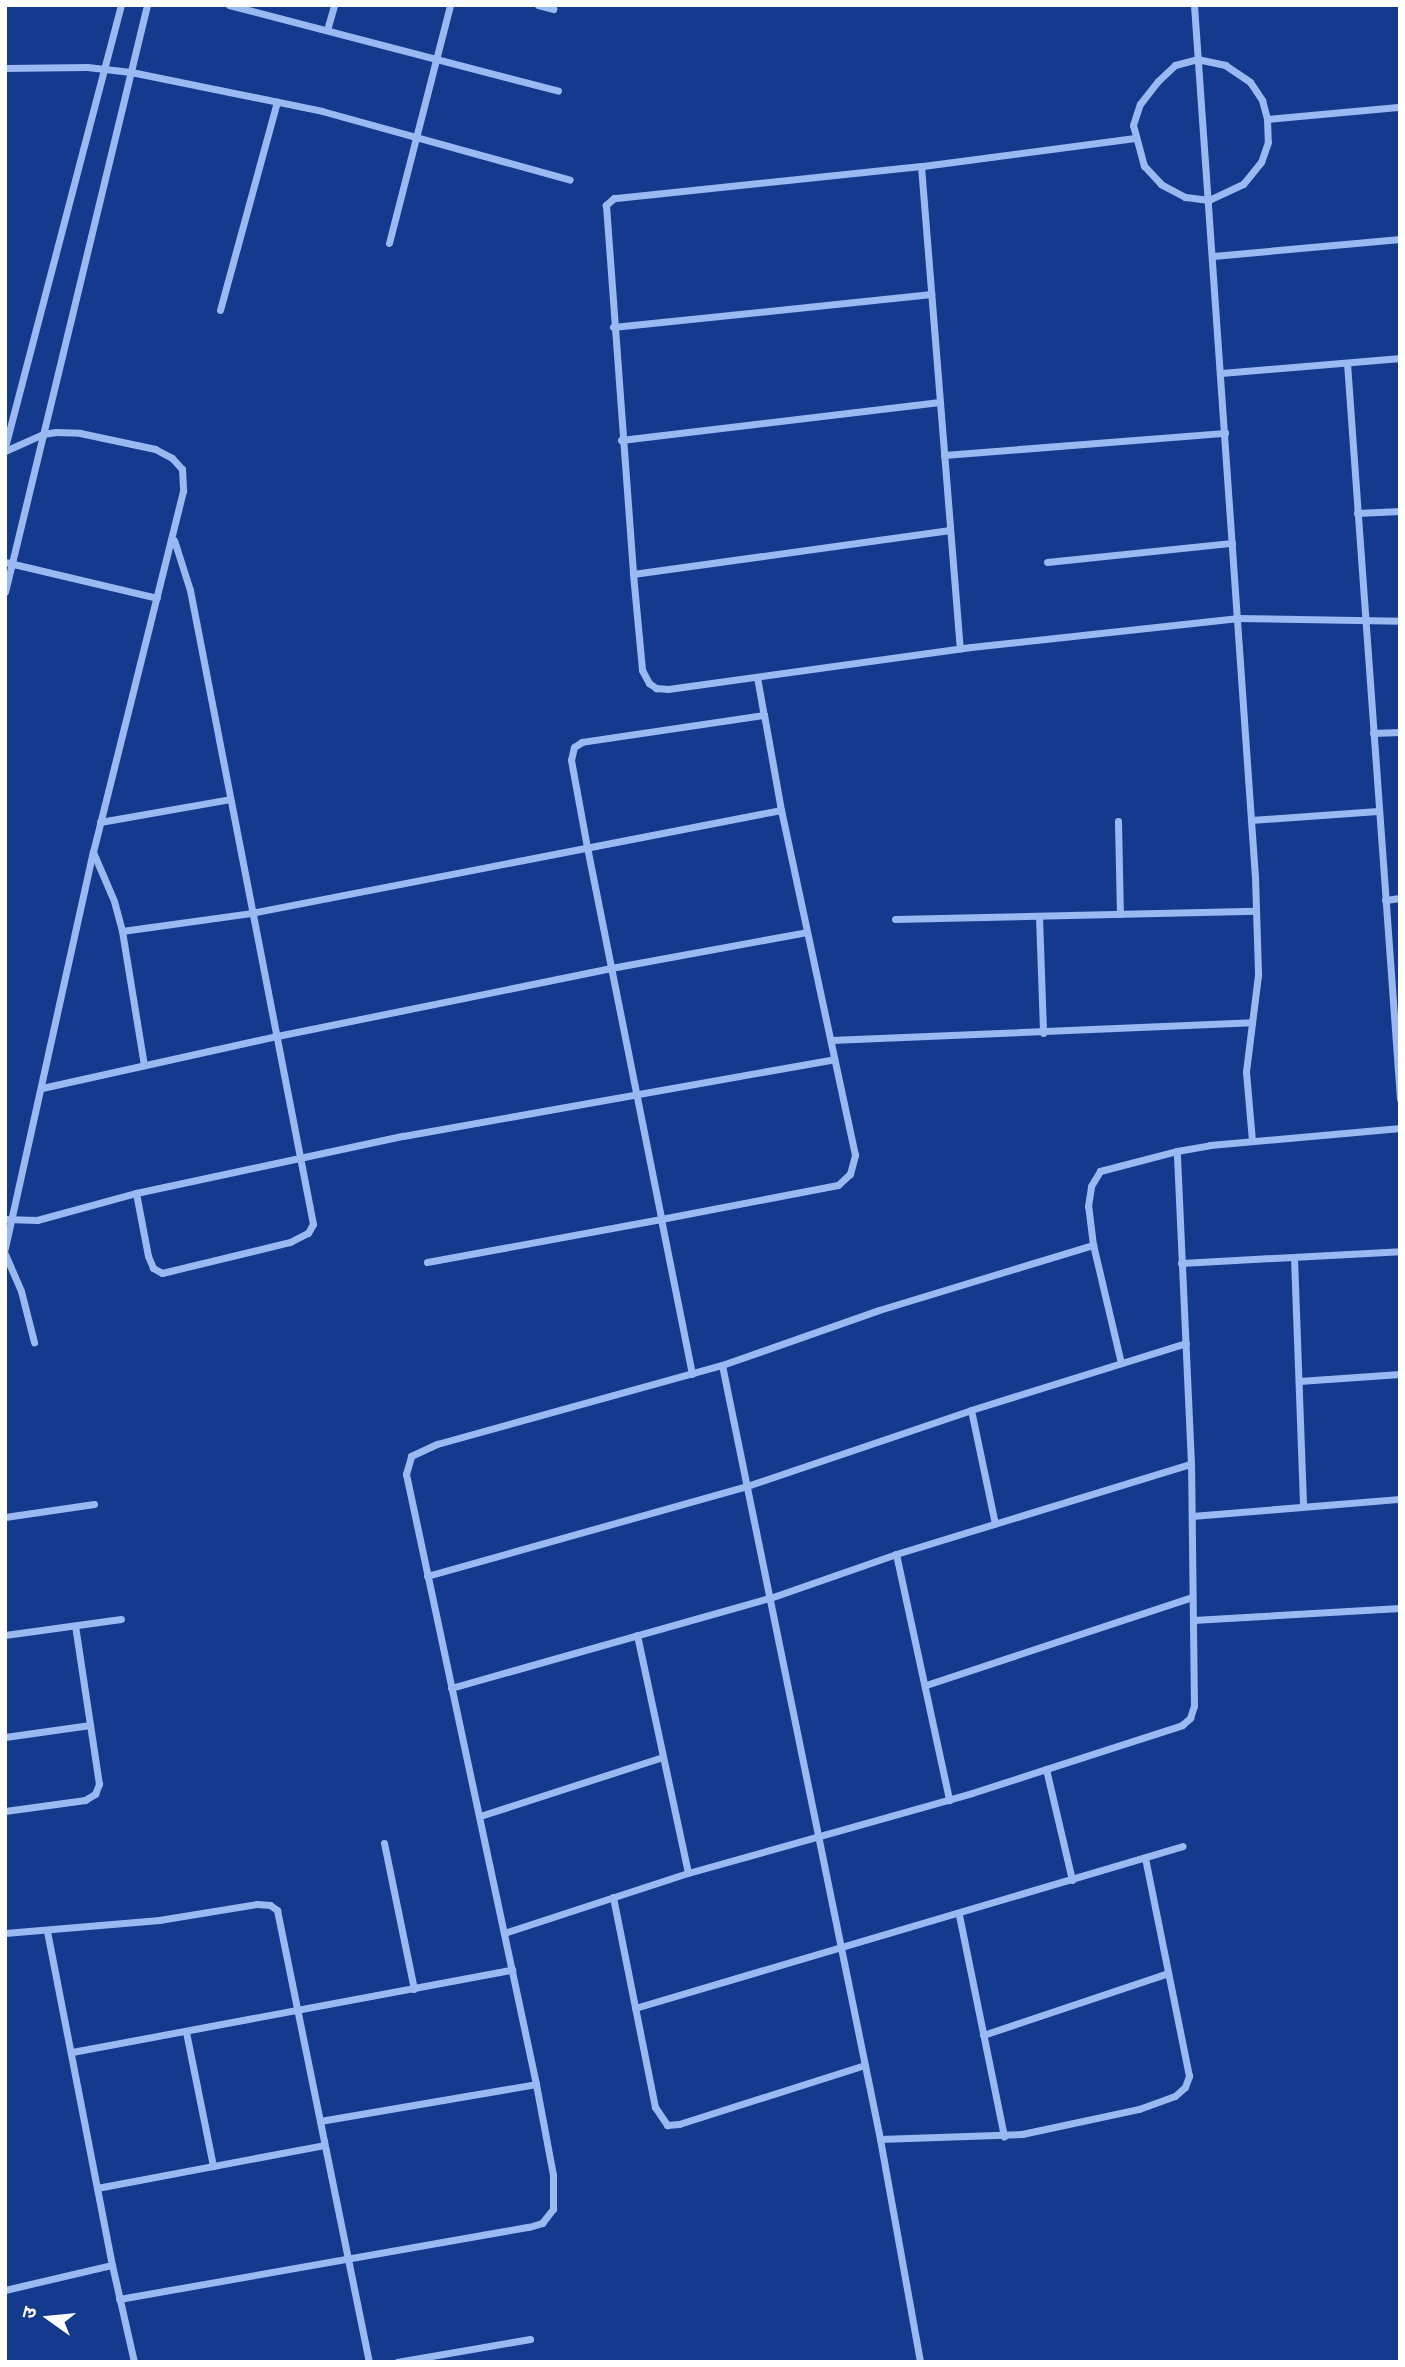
<!DOCTYPE html>
<meta charset="utf-8">
<style>
body{margin:0}
#map{position:relative;width:1405px;height:2367px;overflow:hidden;background:#133a8c;font-family:"Archivo Narrow","Noto Sans Devanagari",sans-serif}
div>[style]{position:absolute}
[style*='--x']{left:calc(var(--x)*1px);top:calc(var(--y)*1px);width:calc(var(--w)*1px);rotate:calc(var(--a)*1deg)}
.minor>*{height:7px;margin:-3.5px;padding:0 3.5px;transform-origin:3.5px;border-radius:3.5px;background:#9ab8f1}
span{translate:-50% -50%;white-space:nowrap;text-align:center;line-height:1.15;-webkit-text-stroke:5px #133a8c;paint-order:stroke}
.frame{position:absolute;inset:0;border:7px solid #fff;pointer-events:none}
.north{position:absolute;left:14px;top:2283px;width:70px;height:70px;-webkit-text-stroke:5px #133a8c;paint-order:stroke;rotate:285deg;font-size:19px;font-weight:700;line-height:28px;text-align:center;color:#fff}
.north::after{content:'';display:block;margin:auto;width:24px;height:32px;background:#fff;clip-path:polygon(50% 0,100% 100%,50% 72%,0 100%)}
</style>
<div id="map">
<div class="minor">
<div style="--x:229;--y:5;--w:340;--a:14.6"></div>
<div style="--x:538;--y:5;--w:16;--a:15"></div>
<div style="--x:1194;--y:5;--w:874;--a:86"></div>
<div style="--x:1255;--y:877;--w:98;--a:88.2"></div>
<div style="--x:1258;--y:975;--w:98;--a:97.1"></div>
<div style="--x:1246;--y:1072;--w:69;--a:85"></div>
<div style="--x:327;--y:30;--w:26;--a:-74"></div>
<div style="--x:1197;--y:59;--w:29;--a:12"></div>
<div style="--x:1225;--y:65;--w:30;--a:34"></div>
<div style="--x:1250;--y:82;--w:22;--a:56"></div>
<div style="--x:1262;--y:100;--w:20;--a:75"></div>
<div style="--x:1267;--y:119;--w:23;--a:88"></div>
<div style="--x:1268;--y:142;--w:21;--a:109"></div>
<div style="--x:1261;--y:162;--w:28;--a:129"></div>
<div style="--x:1243;--y:184;--w:38;--a:155"></div>
<div style="--x:1209;--y:200;--w:24;--a:-173"></div>
<div style="--x:1185;--y:197;--w:27;--a:-152"></div>
<div style="--x:1161;--y:184;--w:25;--a:-133"></div>
<div style="--x:1144;--y:166;--w:42;--a:-105"></div>
<div style="--x:1133;--y:125;--w:22;--a:-72"></div>
<div style="--x:1140;--y:104;--w:29;--a:-52"></div>
<div style="--x:1158;--y:81;--w:23;--a:-43"></div>
<div style="--x:1175;--y:65;--w:23;--a:-15"></div>
<div style="--x:5;--y:68;--w:82;--a:-0.7"></div>
<div style="--x:87;--y:67;--w:44;--a:6.5"></div>
<div style="--x:131;--y:72;--w:195;--a:11.5"></div>
<div style="--x:322;--y:111;--w:257;--a:15.5"></div>
<div style="--x:1267;--y:119;--w:134;--a:-5.2"></div>
<div style="--x:1135;--y:138;--w:216;--a:172.5"></div>
<div style="--x:921;--y:166;--w:309;--a:174"></div>
<div style="--x:614;--y:198;--w:11;--a:139"></div>
<div style="--x:606;--y:205;--w:370;--a:85.8"></div>
<div style="--x:633;--y:574;--w:96;--a:84.6"></div>
<div style="--x:642;--y:670;--w:15;--a:62"></div>
<div style="--x:649;--y:683;--w:9;--a:36"></div>
<div style="--x:656;--y:688;--w:12;--a:5"></div>
<div style="--x:668;--y:689;--w:306;--a:-7.9"></div>
<div style="--x:971;--y:647;--w:267;--a:-6.2"></div>
<div style="--x:1236;--y:618;--w:164;--a:1"></div>
<div style="--x:921;--y:166;--w:484;--a:85.4"></div>
<div style="--x:389;--y:243;--w:246;--a:-75.6"></div>
<div style="--x:1213;--y:256;--w:188;--a:-5.2"></div>
<div style="--x:220;--y:310;--w:216;--a:-74.7"></div>
<div style="--x:613;--y:327;--w:320;--a:-5.9"></div>
<div style="--x:1347;--y:363;--w:738;--a:85.88"></div>
<div style="--x:1221;--y:373;--w:180;--a:-4.8"></div>
<div style="--x:621;--y:440;--w:321;--a:-6.8"></div>
<div style="--x:5;--y:447;--w:457;--a:-75.3"></div>
<div style="--x:5;--y:451;--w:42;--a:-24.1"></div>
<div style="--x:43;--y:434;--w:13;--a:-9"></div>
<div style="--x:56;--y:432;--w:24;--a:2"></div>
<div style="--x:80;--y:433;--w:77;--a:12"></div>
<div style="--x:155;--y:449;--w:19;--a:28"></div>
<div style="--x:172;--y:458;--w:15;--a:48"></div>
<div style="--x:182;--y:469;--w:22;--a:87"></div>
<div style="--x:183;--y:491;--w:371;--a:104"></div>
<div style="--x:93;--y:851;--w:408;--a:102.5"></div>
<div style="--x:944;--y:455;--w:282;--a:-4.5"></div>
<div style="--x:1357;--y:513;--w:43;--a:-2.7"></div>
<div style="--x:5;--y:562;--w:156;--a:13.3"></div>
<div style="--x:1047;--y:562;--w:186;--a:-5.9"></div>
<div style="--x:633;--y:574;--w:320;--a:-7.9"></div>
<div style="--x:5;--y:592;--w:604;--a:-76.4"></div>
<div style="--x:757;--y:677;--w:39;--a:80"></div>
<div style="--x:1373;--y:733;--w:27;--a:-2"></div>
<div style="--x:1251;--y:820;--w:127;--a:-4.1"></div>
<div style="--x:1118;--y:821;--w:93;--a:88.8"></div>
<div style="--x:100;--y:822;--w:132;--a:-10"></div>
<div style="--x:93;--y:852;--w:53;--a:66.8"></div>
<div style="--x:114;--y:901;--w:31;--a:75"></div>
<div style="--x:122;--y:931;--w:136;--a:80.7"></div>
<div style="--x:1385;--y:900;--w:15;--a:-8"></div>
<div style="--x:1039;--y:916;--w:117;--a:88"></div>
<div style="--x:895;--y:919;--w:361;--a:-1.3"></div>
<div style="--x:122;--y:931;--w:130;--a:-7.9"></div>
<div style="--x:251;--y:913;--w:540;--a:-11"></div>
<div style="--x:831;--y:1040;--w:421;--a:-2.4"></div>
<div style="--x:42;--y:1088;--w:241;--a:-12.5"></div>
<div style="--x:277;--y:1036;--w:341;--a:-11.5"></div>
<div style="--x:611;--y:968;--w:199;--a:-10.4"></div>
<div style="--x:136;--y:1193;--w:64;--a:79.2"></div>
<div style="--x:148;--y:1256;--w:13;--a:67"></div>
<div style="--x:153;--y:1268;--w:10;--a:29"></div>
<div style="--x:162;--y:1273;--w:132;--a:-13.6"></div>
<div style="--x:290;--y:1242;--w:20;--a:-27"></div>
<div style="--x:308;--y:1233;--w:10;--a:-61"></div>
<div style="--x:313;--y:1224;--w:646;--a:-100.98"></div>
<div style="--x:190;--y:590;--w:52;--a:-107.7"></div>
<div style="--x:5;--y:1219;--w:32;--a:2"></div>
<div style="--x:37;--y:1220;--w:103;--a:-15.3"></div>
<div style="--x:136;--y:1193;--w:273;--a:-12.1"></div>
<div style="--x:403;--y:1136;--w:438;--a:-10.1"></div>
<div style="--x:5;--y:1254;--w:40;--a:66.6"></div>
<div style="--x:21;--y:1291;--w:53;--a:75.7"></div>
<div style="--x:1294;--y:1258;--w:248;--a:87.9"></div>
<div style="--x:427;--y:1262;--w:238;--a:-10.4"></div>
<div style="--x:661;--y:1219;--w:180;--a:-10.9"></div>
<div style="--x:838;--y:1185;--w:16;--a:-43"></div>
<div style="--x:850;--y:1174;--w:20;--a:-75"></div>
<div style="--x:855;--y:1155;--w:353;--a:-102.1"></div>
<div style="--x:781;--y:810;--w:97;--a:-100.1"></div>
<div style="--x:764;--y:715;--w:184;--a:171.6"></div>
<div style="--x:582;--y:742;--w:9;--a:148"></div>
<div style="--x:574;--y:747;--w:13;--a:103"></div>
<div style="--x:571;--y:760;--w:88;--a:79.6"></div>
<div style="--x:587;--y:847;--w:379;--a:78.7"></div>
<div style="--x:661;--y:1219;--w:158;--a:78.7"></div>
<div style="--x:1181;--y:1263;--w:219;--a:-3.1"></div>
<div style="--x:1121;--y:1363;--w:121;--a:-103.3"></div>
<div style="--x:1093;--y:1245;--w:39;--a:-97"></div>
<div style="--x:1088;--y:1206;--w:20;--a:-81"></div>
<div style="--x:1091;--y:1186;--w:17;--a:-59"></div>
<div style="--x:1100;--y:1171;--w:80;--a:-14.6"></div>
<div style="--x:722;--y:1365;--w:790;--a:78.46"></div>
<div style="--x:880;--y:2139;--w:227;--a:79.8"></div>
<div style="--x:1299;--y:1381;--w:101;--a:-4"></div>
<div style="--x:971;--y:1410;--w:116;--a:78.1"></div>
<div style="--x:1192;--y:1516;--w:209;--a:-4.7"></div>
<div style="--x:5;--y:1517;--w:90;--a:-8.3"></div>
<div style="--x:896;--y:1554;--w:252;--a:77.8"></div>
<div style="--x:427;--y:1576;--w:332;--a:-15.7"></div>
<div style="--x:747;--y:1486;--w:237;--a:-18.7"></div>
<div style="--x:971;--y:1410;--w:225;--a:-17.3"></div>
<div style="--x:1193;--y:1620;--w:207;--a:-3.3"></div>
<div style="--x:5;--y:1635;--w:117;--a:-7.9"></div>
<div style="--x:637;--y:1635;--w:243;--a:77.9"></div>
<div style="--x:926;--y:1685;--w:280;--a:-18.3"></div>
<div style="--x:451;--y:1688;--w:331;--a:-15.8"></div>
<div style="--x:770;--y:1598;--w:133;--a:-19.2"></div>
<div style="--x:896;--y:1554;--w:308;--a:-17"></div>
<div style="--x:5;--y:1737;--w:86;--a:-8"></div>
<div style="--x:1046;--y:1769;--w:114;--a:76.8"></div>
<div style="--x:5;--y:1811;--w:81;--a:-7.8"></div>
<div style="--x:85;--y:1800;--w:12;--a:-31"></div>
<div style="--x:95;--y:1794;--w:11;--a:-68"></div>
<div style="--x:99;--y:1784;--w:160;--a:-98.6"></div>
<div style="--x:480;--y:1816;--w:192;--a:-17.9"></div>
<div style="--x:384;--y:1843;--w:149;--a:78.4"></div>
<div style="--x:613;--y:1897;--w:214;--a:78.7"></div>
<div style="--x:655;--y:2107;--w:22;--a:56"></div>
<div style="--x:667;--y:2125;--w:12;--a:-5"></div>
<div style="--x:679;--y:2124;--w:195;--a:-17.6"></div>
<div style="--x:959;--y:1915;--w:226;--a:78.5"></div>
<div style="--x:47;--y:1931;--w:340;--a:79"></div>
<div style="--x:112;--y:2265;--w:99;--a:77.2"></div>
<div style="--x:5;--y:1933;--w:155;--a:-4.8"></div>
<div style="--x:159;--y:1920;--w:99;--a:-9.3"></div>
<div style="--x:257;--y:1904;--w:13;--a:4"></div>
<div style="--x:270;--y:1905;--w:9;--a:36"></div>
<div style="--x:277;--y:1910;--w:461;--a:78.5"></div>
<div style="--x:504;--y:1933;--w:194;--a:-18.1"></div>
<div style="--x:688;--y:1873;--w:295;--a:-15.7"></div>
<div style="--x:972;--y:1793;--w:221;--a:-17.9"></div>
<div style="--x:1182;--y:1725;--w:11;--a:-41"></div>
<div style="--x:1190;--y:1718;--w:13;--a:-72"></div>
<div style="--x:1194;--y:1706;--w:242;--a:-90.7"></div>
<div style="--x:1191;--y:1464;--w:313;--a:-92.6"></div>
<div style="--x:1177;--y:1151;--w:34;--a:-10"></div>
<div style="--x:1210;--y:1145;--w:191;--a:-5.1"></div>
<div style="--x:635;--y:2008;--w:571;--a:-16.47"></div>
<div style="--x:186;--y:2032;--w:137;--a:78.6"></div>
<div style="--x:983;--y:2035;--w:195;--a:-18.5"></div>
<div style="--x:72;--y:2052;--w:448;--a:-10.6"></div>
<div style="--x:320;--y:2121;--w:219;--a:-9.7"></div>
<div style="--x:880;--y:2139;--w:142;--a:-2"></div>
<div style="--x:1022;--y:2134;--w:120;--a:-12.1"></div>
<div style="--x:1139;--y:2109;--w:38;--a:-20"></div>
<div style="--x:1175;--y:2096;--w:13;--a:-42"></div>
<div style="--x:1185;--y:2087;--w:12;--a:-70"></div>
<div style="--x:1189;--y:2076;--w:222;--a:-101.4"></div>
<div style="--x:97;--y:2188;--w:231;--a:-10.7"></div>
<div style="--x:5;--y:2290;--w:110;--a:-13.2"></div>
<div style="--x:119;--y:2299;--w:416;--a:-10"></div>
<div style="--x:529;--y:2227;--w:14;--a:-17"></div>
<div style="--x:542;--y:2223;--w:18;--a:-52"></div>
<div style="--x:553;--y:2209;--w:34;--a:-90"></div>
<div style="--x:553;--y:2175;--w:93;--a:-100.6"></div>
<div style="--x:536;--y:2084;--w:624;--a:-102.03"></div>
<div style="--x:406;--y:1474;--w:19;--a:-74"></div>
<div style="--x:411;--y:1456;--w:29;--a:-25"></div>
<div style="--x:437;--y:1444;--w:296;--a:-15.5"></div>
<div style="--x:722;--y:1365;--w:166;--a:-19.3"></div>
<div style="--x:879;--y:1310;--w:224;--a:-16.9"></div>
<div style="--x:397;--y:2362;--w:135;--a:-9.8"></div>
</div>
<div class="frame"></div>
<div class="north">उ</div>
</div>
